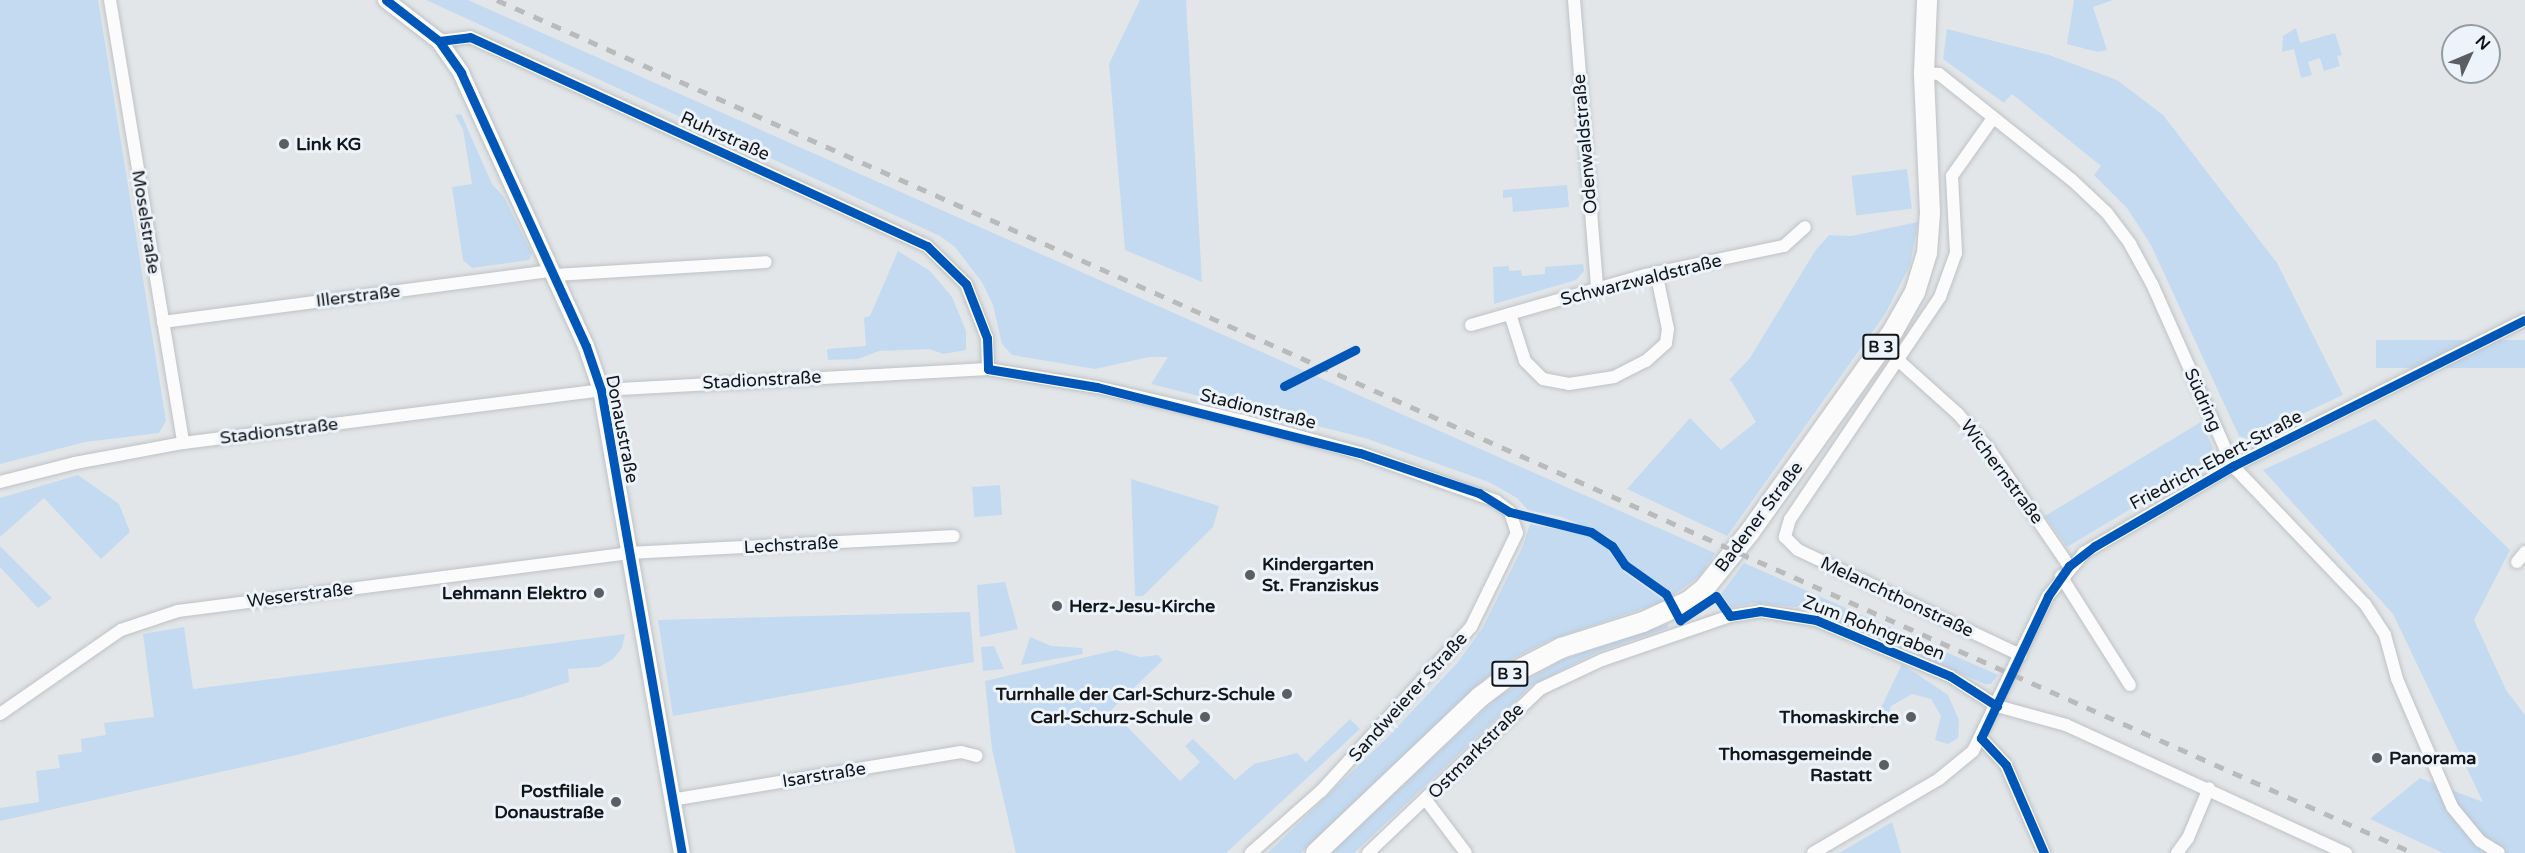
<!DOCTYPE html>
<meta charset="utf-8">
<style>
body{margin:0}
#map{position:relative;width:2525px;height:853px;overflow:hidden;background:#e2e6e9;font-family:"Varela Round",sans-serif}
div>[style]{position:absolute}
[style*='--x']{left:calc(var(--x)*1px);top:calc(var(--y)*1px);width:calc(var(--w)*1px);rotate:calc(var(--a)*1deg)}
.green>*{inset:0;background:#c3daf1;transform-origin:0 0}
.roads{filter:drop-shadow(0 0 2px #bfc2c4) drop-shadow(0 0 2px #bfc2c4)}
.street>*{height:12px;margin:-6px;padding:0 6px;transform-origin:6px;border-radius:6px;background:#fbfbfc}
.secondary>*{height:16px;margin:-8px;padding:0 8px;transform-origin:8px;border-radius:8px;background:#fbfbfc}
.primary>*{height:20px;margin:-10px;padding:0 10px;transform-origin:10px;border-radius:10px;background:#fbfbfc}
.rail>*{height:4.5px;margin-top:-2.25px;transform-origin:0;background:repeating-linear-gradient(90deg,#b9bbbb 0 10px,transparent 0 20px)}
.cycleway>*{height:9px;margin:-4.5px;padding:0 4.5px;transform-origin:4.5px;border-radius:4.5px;background:#0057b8}
.dots>*{width:16px;height:16px;translate:-50% -50%;box-sizing:border-box;border:3px solid #edf3fa;border-radius:50%}
span{translate:-50% -50%;white-space:nowrap;text-align:center;line-height:1.15;-webkit-text-stroke:6px #edf3fa;paint-order:stroke}
.shield-label span{padding:2px 4px;background:#edf3fa;border:2px solid;border-radius:4px;-webkit-text-stroke-width:0}
.shield-label{font-size:16px;color:#131618;font-weight:700}
.street-label{font-size:18px;color:#131618}
.poi-label{font-size:18px;color:#131618;font-weight:700}
.left{translate:0 -50%;text-align:left}
.right{translate:-100% -50%;text-align:right}
.north{position:absolute;left:2441px;top:24px;width:60px;height:60px;box-sizing:border-box;background:#edf3fa;border:2px solid #969ba0;border-radius:50%;rotate:46deg;font-size:16px;font-weight:700;line-height:24px;text-align:center;color:#131618}
.north::after{content:'';display:block;margin:auto;width:21px;height:27px;background:#5b5f61;clip-path:polygon(50% 0,100% 100%,50% 72%,0 100%)}
</style>
<div id="map">
<div class="green">
<div style="clip-path:polygon(0 0,98px 0,166px 421px,159px 433px,85px 442px,0 464px)"></div>
<div style="clip-path:polygon(426px 0,468px 0,1715px 553px,1701px 575px,1672px 596px,1628px 565px,1609px 537px,1562px 517px,1528px 510px,1517px 498px,1489px 482px,1365px 438px,1151px 384px,1168px 357px,1149px 357px,1095px 369px,1012px 355px,1002px 344px,993px 305px,982px 282px,955px 247px,940px 236px)"></div>
<div style="clip-path:polygon(1140px 0,1186px 0,1202px 282px,1125px 250px,1109px 64px)"></div>
<div style="clip-path:polygon(2074px 0,2113px 0,2093px 7px,2107px 50px,2098px 52px,2067px 44px)"></div>
<div style="clip-path:polygon(2296px 28px,2300px 43px,2335px 33px,2342px 55px,2337px 56px,2340px 66px,2324px 71px,2320px 58px,2308px 62px,2312px 75px,2301px 78px,2294px 49px,2282px 52px,2283px 36px)"></div>
<div style="clip-path:polygon(1947px 29px,2049px 55px,2117px 80px,2163px 115px,2277px 263px,2343px 395px,2248px 439px,2239px 436px,2151px 245px,2127px 208px,2094px 175px,2101px 166px,2012px 94px,2004px 103px,1943px 59px)"></div>
<div style="clip-path:polygon(461px 114px,492px 184px,504px 197px,532px 254px,529px 260px,472px 268px,463px 260px,452px 187px,472px 184px,463px 129px,455px 115px)"></div>
<div style="left:1907px;top:169px;width:40px;height:56px;rotate:83deg"></div>
<div style="clip-path:polygon(1567px 185px,1569px 207px,1513px 212px,1512px 197px,1503px 198px,1503px 190px)"></div>
<div style="clip-path:polygon(1918px 222px,1910px 265px,1885px 314px,1727px 536px,1627px 489px,1690px 418px,1721px 450px,1756px 422px,1730px 379px,1750px 358px,1815px 251px,1829px 235px,1851px 236px)"></div>
<div style="clip-path:polygon(898px 251px,930px 271px,952px 297px,966px 331px,966px 350px,943px 354px,929px 349px,879px 351px,858px 359px,828px 360px,827px 349px,866px 346px,864px 318px,870px 316px)"></div>
<div style="clip-path:polygon(1583px 264px,1584px 271px,1576px 280px,1494px 304px,1493px 267px,1509px 266px,1509px 271px,1521px 270px,1522px 276px,1545px 274px,1545px 267px)"></div>
<div style="left:2525px;top:340px;width:28px;height:149px;rotate:90deg"></div>
<div style="clip-path:polygon(2375px 419px,2510px 550px,2474px 620px,2506px 690px,2525px 715px,2525px 853px,2443px 853px,2370px 819px,2420px 778px,2483px 802px,2393px 614px,2263px 470px)"></div>
<div style="clip-path:polygon(2201px 422px,2213px 448px,2211px 461px,2067px 547px,2045px 516px)"></div>
<div style="clip-path:polygon(78px 475px,119px 504px,130px 532px,101px 559px,44px 498px,0 537px,0 498px)"></div>
<div style="clip-path:polygon(1131px 479px,1219px 506px,1213px 527px,1143px 596px,1135px 596px)"></div>
<div style="left:1000px;top:485px;width:30px;height:28px;rotate:86deg"></div>
<div style="clip-path:polygon(1530px 524px,1586px 535px,1603px 543px,1624px 572px,1665px 601px,1550px 640px,1506px 662px,1476px 686px,1301px 853px,1268px 853px,1385px 740px,1458px 662px,1482px 629px,1523px 546px)"></div>
<div style="clip-path:polygon(0 546px,52px 598px,38px 608px,0 567px)"></div>
<div style="clip-path:polygon(1744px 563px,1998px 675px,1991px 684px,1985px 684px,1808px 608px,1753px 603px,1731px 607px,1721px 594px)"></div>
<div style="clip-path:polygon(1005px 582px,1018px 629px,980px 637px,977px 585px)"></div>
<div style="clip-path:polygon(970px 612px,974px 662px,673px 716px,658px 620px)"></div>
<div style="clip-path:polygon(1667px 624px,1668px 628px,1596px 653px,1532px 685px,1354px 853px,1330px 853px,1499px 696px,1562px 660px)"></div>
<div style="clip-path:polygon(184px 627px,193px 689px,625px 634px,622px 648px,613px 659px,599px 667px,568px 669px,569px 682px,522px 697px,297px 755px,0 821px,0 808px,39px 802px,36px 771px,60px 768px,58px 755px,82px 752px,81px 739px,106px 735px,104px 723px,154px 717px,143px 634px)"></div>
<div style="clip-path:polygon(1030px 637px,1051px 646px,1082px 648px,1083px 654px,1021px 665px)"></div>
<div style="clip-path:polygon(994px 646px,1004px 669px,983px 671px,981px 647px)"></div>
<div style="clip-path:polygon(1116px 650px,1140px 657px,1158px 655px,1163px 660px,1111px 710px,1180px 781px,1200px 762px,1185px 746px,1193px 739px,1235px 780px,1254px 764px,1297px 753px,1306px 762px,1350px 719px,1360px 729px,1226px 853px,1016px 853px,992px 749px,985px 681px)"></div>
<div style="clip-path:polygon(1902px 664px,1948px 695px,1959px 720px,1958px 738px,1948px 744px,1935px 740px,1941px 716px,1931px 699px,1912px 694px,1891px 706px,1887px 720px,1871px 729px)"></div>
<div style="clip-path:polygon(1892px 822px,1901px 853px,1839px 853px)"></div>
</div>
<div class="roads">
<div class="street">
<div style="--x:110;--y:0;--w:449;--a:80.6"></div>
<div style="--x:1574;--y:0;--w:290;--a:85.4"></div>
<div style="--x:439;--y:41;--w:31;--a:-7"></div>
<div style="--x:470;--y:37;--w:503;--a:24.58"></div>
<div style="--x:927;--y:246;--w:54;--a:44.3"></div>
<div style="--x:966;--y:284;--w:58;--a:68.7"></div>
<div style="--x:987;--y:338;--w:31;--a:88"></div>
<div style="--x:1924;--y:73;--w:15;--a:4"></div>
<div style="--x:1939;--y:74;--w:170;--a:38.6"></div>
<div style="--x:2072;--y:180;--w:48;--a:43.3"></div>
<div style="--x:2107;--y:213;--w:39;--a:53"></div>
<div style="--x:2130;--y:244;--w:46;--a:61.2"></div>
<div style="--x:2152;--y:284;--w:199;--a:66"></div>
<div style="--x:2233;--y:466;--w:191;--a:46.3"></div>
<div style="--x:2365;--y:604;--w:37;--a:57"></div>
<div style="--x:2385;--y:635;--w:46;--a:74.7"></div>
<div style="--x:2397;--y:679;--w:139;--a:66.7"></div>
<div style="--x:2452;--y:807;--w:44;--a:50.5"></div>
<div style="--x:2480;--y:841;--w:22;--a:32"></div>
<div style="--x:1993;--y:118;--w:71;--a:125.3"></div>
<div style="--x:1952;--y:176;--w:77;--a:87"></div>
<div style="--x:1956;--y:253;--w:47;--a:110"></div>
<div style="--x:1940;--y:297;--w:268;--a:124"></div>
<div style="--x:1790;--y:519;--w:19;--a:106"></div>
<div style="--x:1785;--y:537;--w:18;--a:45"></div>
<div style="--x:1798;--y:550;--w:246;--a:25.3"></div>
<div style="--x:555;--y:275;--w:211;--a:-3.5"></div>
<div style="--x:1510;--y:314;--w:49;--a:72.3"></div>
<div style="--x:1525;--y:361;--w:25;--a:45"></div>
<div style="--x:1543;--y:379;--w:26;--a:11"></div>
<div style="--x:1569;--y:384;--w:46;--a:-8.8"></div>
<div style="--x:1614;--y:377;--w:36;--a:-27"></div>
<div style="--x:1646;--y:361;--w:27;--a:-42"></div>
<div style="--x:1666;--y:343;--w:14;--a:-82"></div>
<div style="--x:1668;--y:329;--w:58;--a:-101.9"></div>
<div style="--x:163;--y:322;--w:393;--a:-7.5"></div>
<div style="--x:1471;--y:325;--w:181;--a:-16"></div>
<div style="--x:1645;--y:275;--w:142;--a:-11.8"></div>
<div style="--x:1784;--y:246;--w:28;--a:-42"></div>
<div style="--x:1899;--y:361;--w:79;--a:41.9"></div>
<div style="--x:1958;--y:414;--w:47;--a:48.5"></div>
<div style="--x:1989;--y:449;--w:142;--a:55.6"></div>
<div style="--x:0;--y:482;--w:77;--a:-14.2"></div>
<div style="--x:75;--y:463;--w:110;--a:-10.5"></div>
<div style="--x:183;--y:443;--w:421;--a:-7.2"></div>
<div style="--x:601;--y:390;--w:388;--a:-3.1"></div>
<div style="--x:988;--y:369;--w:110;--a:9.4"></div>
<div style="--x:1097;--y:387;--w:150;--a:13.1"></div>
<div style="--x:1243;--y:421;--w:121;--a:15.3"></div>
<div style="--x:1360;--y:453;--w:144;--a:19.4"></div>
<div style="--x:1496;--y:501;--w:18;--a:38"></div>
<div style="--x:1510;--y:512;--w:22;--a:72"></div>
<div style="--x:1517;--y:533;--w:105;--a:116.1"></div>
<div style="--x:1471;--y:627;--w:222;--a:132.4"></div>
<div style="--x:1321;--y:791;--w:94;--a:138.5"></div>
<div style="--x:2517;--y:562;--w:13;--a:-51"></div>
<div style="--x:2061;--y:576;--w:129;--a:57.7"></div>
<div style="--x:0;--y:714;--w:147;--a:-34.8"></div>
<div style="--x:121;--y:630;--w:60;--a:-18.4"></div>
<div style="--x:178;--y:611;--w:455;--a:-7.3"></div>
<div style="--x:629;--y:553;--w:325;--a:-3"></div>
<div style="--x:1981;--y:738;--w:37;--a:47"></div>
<div style="--x:2006;--y:765;--w:96;--a:66.6"></div>
<div style="--x:671;--y:800;--w:294;--a:-9.4"></div>
<div style="--x:961;--y:752;--w:16;--a:14"></div>
<div style="--x:1426;--y:800;--w:66;--a:53"></div>
<div style="--x:1368;--y:853;--w:238;--a:-43.6"></div>
<div style="--x:1540;--y:689;--w:68;--a:-25.1"></div>
<div style="--x:1602;--y:660;--w:135;--a:-19"></div>
<div style="--x:1730;--y:616;--w:30;--a:-9"></div>
<div style="--x:1760;--y:611;--w:57;--a:9.1"></div>
<div style="--x:1816;--y:620;--w:145;--a:22.7"></div>
<div style="--x:1950;--y:676;--w:56;--a:32.6"></div>
<div style="--x:1997;--y:706;--w:72;--a:15.4"></div>
<div style="--x:2066;--y:725;--w:308;--a:24.6"></div>
<div style="--x:1813;--y:853;--w:146;--a:-30.4"></div>
<div style="--x:1939;--y:779;--w:44;--a:-39.5"></div>
<div style="--x:1973;--y:751;--w:172;--a:-64.2"></div>
<div style="--x:2048;--y:596;--w:56;--a:-50.1"></div>
<div style="--x:2084;--y:553;--w:173;--a:-30.3"></div>
<div style="--x:2233;--y:466;--w:326;--a:-26.6"></div>
<div style="--x:2177;--y:853;--w:19;--a:-54"></div>
<div style="--x:2188;--y:838;--w:54;--a:-67.2"></div>
</div>
<div class="secondary">
<div style="--x:386;--y:0;--w:67;--a:37.7"></div>
<div style="--x:439;--y:41;--w:39;--a:55"></div>
<div style="--x:461;--y:73;--w:300;--a:65.4"></div>
<div style="--x:586;--y:346;--w:46;--a:71.2"></div>
<div style="--x:601;--y:390;--w:470;--a:80.1"></div>
</div>
<div class="primary">
<div style="--x:1316;--y:853;--w:226;--a:-43.6"></div>
<div style="--x:1480;--y:697;--w:36;--a:-37"></div>
<div style="--x:1509;--y:675;--w:59;--a:-27.4"></div>
<div style="--x:1561;--y:648;--w:86;--a:-17.6"></div>
<div style="--x:1643;--y:622;--w:51;--a:-24.5"></div>
<div style="--x:1689;--y:601;--w:19;--a:-39"></div>
<div style="--x:1704;--y:589;--w:72;--a:-51.2"></div>
<div style="--x:1749;--y:533;--w:248;--a:-54.5"></div>
<div style="--x:1893;--y:331;--w:45;--a:-60.6"></div>
<div style="--x:1915;--y:292;--w:41;--a:-72.9"></div>
<div style="--x:1927;--y:253;--w:40;--a:-85.7"></div>
<div style="--x:1930;--y:213;--w:140;--a:-92.5"></div>
<div style="--x:1924;--y:73;--w:73;--a:-87.6"></div>
</div>
</div>
<div class="rail">
<div style="--x:497;--y:0;--w:2098;--a:23.99"></div>
</div>
<div class="cycleway">
<div style="--x:386;--y:0;--w:67;--a:37.7"></div>
<div style="--x:439;--y:41;--w:39;--a:55"></div>
<div style="--x:461;--y:73;--w:300;--a:65.4"></div>
<div style="--x:586;--y:346;--w:46;--a:71.2"></div>
<div style="--x:601;--y:390;--w:470;--a:80.1"></div>
<div style="--x:439;--y:41;--w:31;--a:-7"></div>
<div style="--x:470;--y:37;--w:503;--a:24.58"></div>
<div style="--x:927;--y:246;--w:54;--a:44.3"></div>
<div style="--x:966;--y:284;--w:58;--a:68.7"></div>
<div style="--x:987;--y:338;--w:31;--a:88"></div>
<div style="--x:988;--y:369;--w:110;--a:9.4"></div>
<div style="--x:1097;--y:387;--w:271;--a:14.1"></div>
<div style="--x:1360;--y:453;--w:126;--a:18.6"></div>
<div style="--x:1479;--y:493;--w:36;--a:32"></div>
<div style="--x:1510;--y:512;--w:83;--a:13.9"></div>
<div style="--x:1591;--y:532;--w:25;--a:34"></div>
<div style="--x:1612;--y:546;--w:23;--a:56"></div>
<div style="--x:1625;--y:565;--w:50;--a:35.3"></div>
<div style="--x:1666;--y:594;--w:30;--a:62"></div>
<div style="--x:1680;--y:620;--w:43;--a:-33.7"></div>
<div style="--x:1716;--y:596;--w:24;--a:55"></div>
<div style="--x:1730;--y:616;--w:30;--a:-9"></div>
<div style="--x:1760;--y:611;--w:57;--a:9.1"></div>
<div style="--x:1816;--y:620;--w:145;--a:22.7"></div>
<div style="--x:1950;--y:676;--w:56;--a:32.6"></div>
<div style="--x:1284;--y:386;--w:80;--a:-26.9"></div>
<div style="--x:2044;--y:853;--w:96;--a:-113.4"></div>
<div style="--x:2006;--y:765;--w:37;--a:-133"></div>
<div style="--x:1981;--y:738;--w:157;--a:-64.7"></div>
<div style="--x:2048;--y:596;--w:37;--a:-55"></div>
<div style="--x:2069;--y:566;--w:33;--a:-38"></div>
<div style="--x:2095;--y:546;--w:160;--a:-30.1"></div>
<div style="--x:2233;--y:466;--w:326;--a:-26.6"></div>
</div>
<div class="dots">
<div style="left:284px;top:144px;background:#5b5f61"></div>
<div style="left:1250px;top:575px;background:#5b5f61"></div>
<div style="left:599px;top:593px;background:#5b5f61"></div>
<div style="left:1057px;top:606px;background:#5b5f61"></div>
<div style="left:1287px;top:694px;background:#5b5f61"></div>
<div style="left:1205px;top:717px;background:#5b5f61"></div>
<div style="left:1911px;top:717px;background:#5b5f61"></div>
<div style="left:2377px;top:758px;background:#5b5f61"></div>
<div style="left:1884px;top:765px;background:#5b5f61"></div>
<div style="left:616px;top:802px;background:#5b5f61"></div>
</div>
<div class="shield-label">
<span style="left:1881px;top:347px">B 3</span>
<span style="left:1510px;top:674px">B 3</span>
</div>
<div class="street-label">
<span style="left:725px;top:136px;rotate:24deg">Ruhrstraße</span>
<span style="left:1585px;top:144px;rotate:-95deg">Odenwaldstraße</span>
<span style="left:146px;top:222px;rotate:81deg">Moselstraße</span>
<span style="left:1641px;top:280px;rotate:-14deg">Schwarzwaldstraße</span>
<span style="left:358px;top:296px;rotate:-7deg">Illerstraße</span>
<span style="left:762px;top:380px;rotate:-3deg">Stadionstraße</span>
<span style="left:2203px;top:400px;rotate:66deg">Südring</span>
<span style="left:1258px;top:409px;rotate:14deg">Stadionstraße</span>
<span style="left:622px;top:429px;rotate:79deg">Donaustraße</span>
<span style="left:279px;top:431px;rotate:-7deg">Stadionstraße</span>
<span style="left:2216px;top:460px;rotate:-28deg">Friedrich-Ebert-Straße</span>
<span style="left:2002px;top:472px;rotate:53deg">Wichernstraße</span>
<span style="left:1759px;top:517px;rotate:-53deg">Badener Straße</span>
<span style="left:791px;top:545px;rotate:-3deg">Lechstraße</span>
<span style="left:300px;top:595px;rotate:-7deg">Weserstraße</span>
<span style="left:1897px;top:597px;rotate:25deg">Melanchthonstraße</span>
<span style="left:1874px;top:628px;rotate:21deg">Zum Rohngraben</span>
<span style="left:1408px;top:697px;rotate:-48deg">Sandweierer Straße</span>
<span style="left:1476px;top:751px;rotate:-45deg">Ostmarkstraße</span>
<span style="left:824px;top:775px;rotate:-9deg">Isarstraße</span>
</div>
<div class="poi-label">
<span class="left" style="left:296px;top:144px">Link KG</span>
<span class="left" style="left:1262px;top:575px">Kindergarten<br>St. Franziskus</span>
<span class="right" style="left:587px;top:593px">Lehmann Elektro</span>
<span class="left" style="left:1069px;top:606px">Herz-Jesu-Kirche</span>
<span class="right" style="left:1275px;top:694px">Turnhalle der Carl-Schurz-Schule</span>
<span class="right" style="left:1193px;top:717px">Carl-Schurz-Schule</span>
<span class="right" style="left:1899px;top:717px">Thomaskirche</span>
<span class="right" style="left:1872px;top:765px">Thomasgemeinde<br>Rastatt</span>
<span class="left" style="left:2389px;top:758px">Panorama</span>
<span class="right" style="left:604px;top:802px">Postfiliale<br>Donaustraße</span>
</div>
<div class="north">N</div>
</div>
